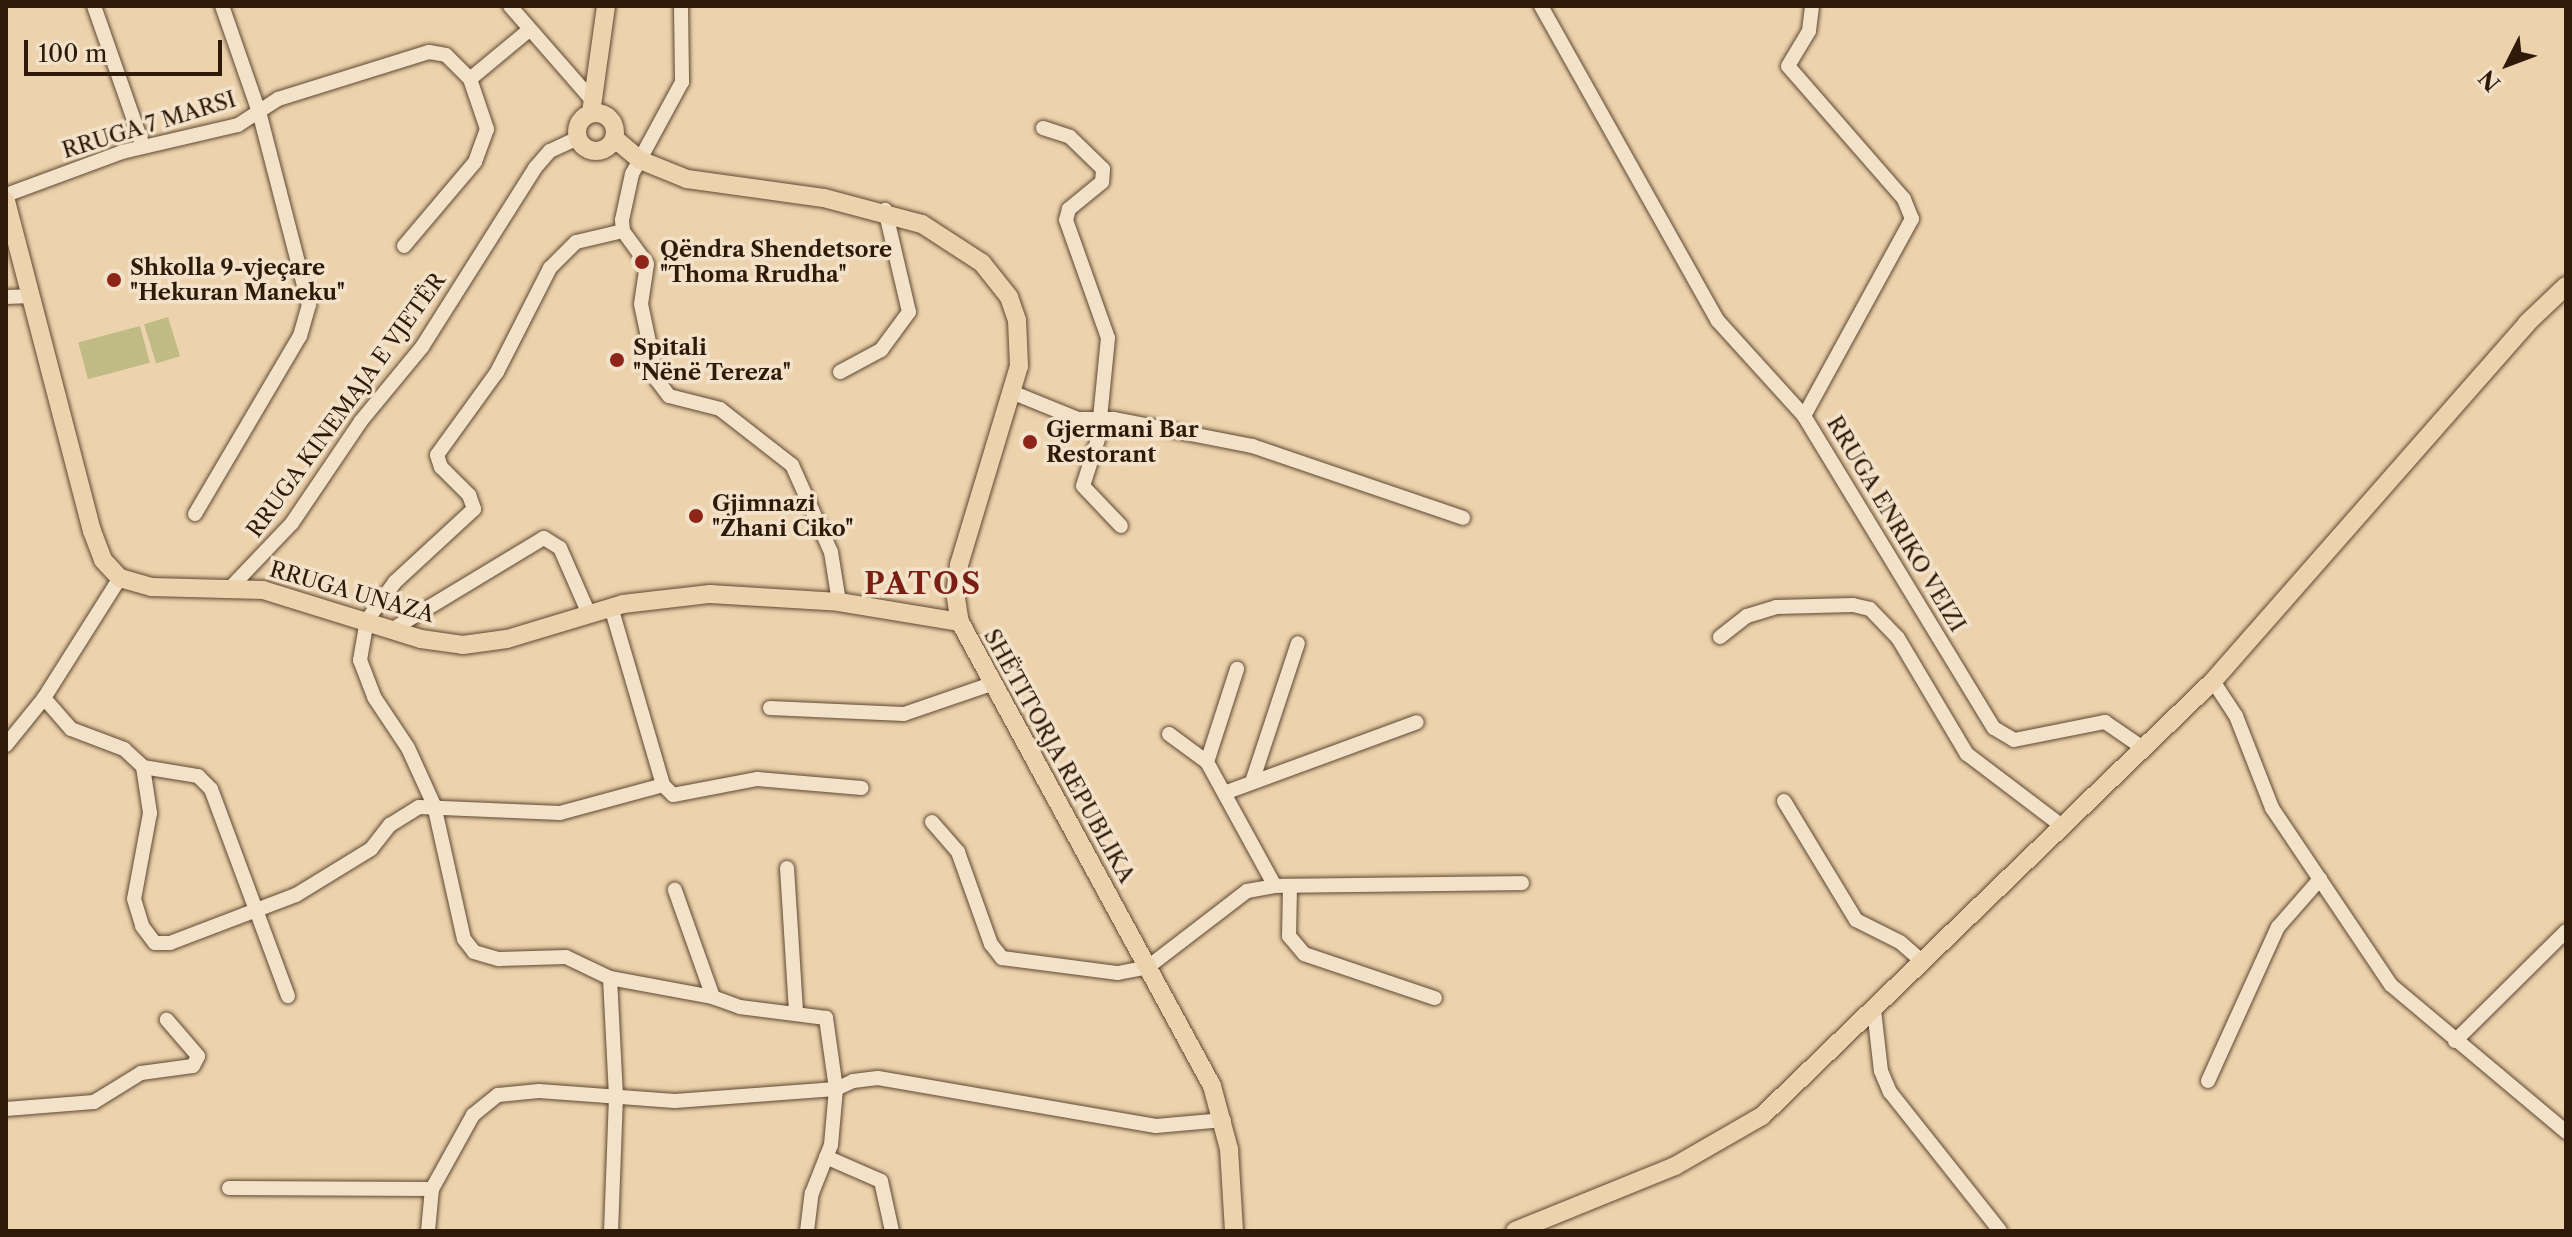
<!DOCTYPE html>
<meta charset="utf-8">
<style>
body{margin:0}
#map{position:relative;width:2572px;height:1237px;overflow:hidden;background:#edd3ad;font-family:"Libre Caslon Text",serif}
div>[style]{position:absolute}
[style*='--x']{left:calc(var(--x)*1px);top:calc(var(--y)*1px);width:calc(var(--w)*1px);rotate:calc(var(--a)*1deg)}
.green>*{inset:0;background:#c0ba85;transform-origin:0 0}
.roads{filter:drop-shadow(0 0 2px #5e4831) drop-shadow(0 0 2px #5e4831)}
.minor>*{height:14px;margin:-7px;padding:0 7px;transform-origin:7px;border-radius:7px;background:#f3e2ca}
.major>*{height:18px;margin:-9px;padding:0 9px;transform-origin:9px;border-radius:9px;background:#edd3ad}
.major>.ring{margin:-9px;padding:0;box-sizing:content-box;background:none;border:18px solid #edd3ad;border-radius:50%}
.dots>*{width:22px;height:22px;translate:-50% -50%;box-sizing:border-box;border:4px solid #f3e2ca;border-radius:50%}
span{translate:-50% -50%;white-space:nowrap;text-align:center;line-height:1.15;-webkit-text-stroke:7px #f3e2ca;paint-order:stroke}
.street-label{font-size:22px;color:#2f1908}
.poi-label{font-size:22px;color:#2f1908;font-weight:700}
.left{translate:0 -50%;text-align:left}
.district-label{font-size:30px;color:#7a1f14;font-weight:700;letter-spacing:2px}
.frame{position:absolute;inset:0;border:8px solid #2f1908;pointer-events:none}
.north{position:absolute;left:2468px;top:24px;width:80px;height:80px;-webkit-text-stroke:6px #f3e2ca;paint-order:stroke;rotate:228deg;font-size:22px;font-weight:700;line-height:32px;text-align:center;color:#2f1908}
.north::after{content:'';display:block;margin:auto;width:28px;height:36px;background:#2f1908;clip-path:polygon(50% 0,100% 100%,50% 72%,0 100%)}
.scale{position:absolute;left:24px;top:40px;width:198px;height:36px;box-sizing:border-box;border:4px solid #2f1908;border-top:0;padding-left:10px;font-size:24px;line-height:28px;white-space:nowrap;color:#2f1908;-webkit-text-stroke:6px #f3e2ca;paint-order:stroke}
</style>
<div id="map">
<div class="green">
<div style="left:168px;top:317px;width:41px;height:25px;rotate:73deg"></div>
<div style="left:140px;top:326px;width:38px;height:64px;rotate:75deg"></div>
</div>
<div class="roads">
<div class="minor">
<div style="--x:94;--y:6;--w:148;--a:70.7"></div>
<div style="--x:510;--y:6;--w:126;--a:48.9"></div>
<div style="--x:681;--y:6;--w:76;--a:89.2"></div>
<div style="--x:682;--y:82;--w:105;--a:118.5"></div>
<div style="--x:632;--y:174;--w:47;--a:102.3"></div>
<div style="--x:622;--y:220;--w:11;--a:85"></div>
<div style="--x:623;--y:231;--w:41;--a:54"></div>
<div style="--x:647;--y:264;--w:40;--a:98.5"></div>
<div style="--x:641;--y:304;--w:78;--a:78.1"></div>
<div style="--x:657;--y:380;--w:20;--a:53"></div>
<div style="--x:669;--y:396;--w:53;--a:14.3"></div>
<div style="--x:720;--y:409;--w:91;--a:37.9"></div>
<div style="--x:792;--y:465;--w:95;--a:65.9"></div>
<div style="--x:831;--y:552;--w:51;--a:80.9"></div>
<div style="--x:1541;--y:6;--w:361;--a:60.7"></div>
<div style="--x:1718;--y:321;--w:128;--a:47.8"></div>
<div style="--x:1804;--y:416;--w:365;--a:58.7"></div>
<div style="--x:1994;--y:728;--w:23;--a:31"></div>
<div style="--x:2014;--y:740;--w:93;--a:-11.2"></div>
<div style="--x:2105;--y:722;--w:46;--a:34.4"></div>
<div style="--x:470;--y:79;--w:77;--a:-39.7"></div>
<div style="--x:1043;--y:128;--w:28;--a:18"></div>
<div style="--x:1070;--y:137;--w:46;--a:44.1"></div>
<div style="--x:1103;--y:169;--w:13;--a:94"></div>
<div style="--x:1102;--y:182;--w:43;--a:140.7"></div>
<div style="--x:1069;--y:209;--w:11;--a:105"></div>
<div style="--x:1066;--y:220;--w:125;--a:70.4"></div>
<div style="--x:1108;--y:338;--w:101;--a:95.7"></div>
<div style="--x:1098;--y:439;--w:49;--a:107.7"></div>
<div style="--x:1083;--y:486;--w:55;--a:46.5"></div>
<div style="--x:6;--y:195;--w:124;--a:-20.3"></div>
<div style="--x:122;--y:152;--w:119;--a:-13.1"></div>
<div style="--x:238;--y:125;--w:48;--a:-33"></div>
<div style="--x:278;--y:99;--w:158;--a:-17.3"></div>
<div style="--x:429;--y:52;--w:17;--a:10"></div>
<div style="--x:446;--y:55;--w:34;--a:45"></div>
<div style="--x:470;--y:79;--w:53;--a:71.2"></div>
<div style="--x:487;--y:129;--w:35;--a:110"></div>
<div style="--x:475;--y:162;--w:110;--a:130.2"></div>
<div style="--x:623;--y:231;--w:48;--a:166.8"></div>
<div style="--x:576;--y:242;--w:37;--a:135"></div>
<div style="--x:550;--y:268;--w:117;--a:117"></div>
<div style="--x:497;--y:372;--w:102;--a:125.9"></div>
<div style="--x:437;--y:455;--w:13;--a:72"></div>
<div style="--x:441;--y:467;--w:40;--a:45"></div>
<div style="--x:469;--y:495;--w:15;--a:70"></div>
<div style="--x:474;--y:509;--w:108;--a:137.3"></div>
<div style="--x:395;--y:582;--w:47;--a:126.4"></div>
<div style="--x:367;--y:620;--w:41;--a:99.9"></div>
<div style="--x:360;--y:660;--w:40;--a:69"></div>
<div style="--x:374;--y:697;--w:61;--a:56.3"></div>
<div style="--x:408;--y:748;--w:63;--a:65.5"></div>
<div style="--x:434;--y:805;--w:137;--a:77.4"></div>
<div style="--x:464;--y:939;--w:16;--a:52"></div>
<div style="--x:474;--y:952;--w:26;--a:16"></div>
<div style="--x:499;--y:959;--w:67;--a:-1.7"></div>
<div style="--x:566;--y:957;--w:49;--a:25.5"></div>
<div style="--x:610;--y:978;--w:105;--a:10.5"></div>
<div style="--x:6;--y:297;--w:25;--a:-2"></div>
<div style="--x:840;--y:372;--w:47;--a:-28.2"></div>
<div style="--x:881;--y:350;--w:47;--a:-53.6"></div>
<div style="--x:909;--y:312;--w:105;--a:-103.2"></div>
<div style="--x:1014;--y:393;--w:69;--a:22.1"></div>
<div style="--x:1078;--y:419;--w:36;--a:0"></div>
<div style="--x:1114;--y:419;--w:141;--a:11.1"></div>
<div style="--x:1252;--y:446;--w:223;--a:18.8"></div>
<div style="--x:1804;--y:416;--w:225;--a:-61.3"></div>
<div style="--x:1912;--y:219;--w:22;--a:-112"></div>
<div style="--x:1904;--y:199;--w:176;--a:-131.1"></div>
<div style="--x:1788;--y:66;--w:41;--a:-59"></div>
<div style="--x:1809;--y:31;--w:25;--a:-83"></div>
<div style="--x:195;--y:514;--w:207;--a:-59.5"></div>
<div style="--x:300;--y:336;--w:32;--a:-74"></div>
<div style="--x:309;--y:305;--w:199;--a:-104.5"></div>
<div style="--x:259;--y:112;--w:112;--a:-109.2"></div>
<div style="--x:233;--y:585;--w:86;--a:-46.4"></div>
<div style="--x:292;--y:523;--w:123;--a:-55.9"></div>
<div style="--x:361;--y:421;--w:96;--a:-50.5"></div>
<div style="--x:422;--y:347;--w:212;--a:-57.7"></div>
<div style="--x:535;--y:168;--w:23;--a:-49"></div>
<div style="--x:550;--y:151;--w:31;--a:-25"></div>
<div style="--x:611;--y:607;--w:185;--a:73.7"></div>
<div style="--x:663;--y:785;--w:14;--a:45"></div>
<div style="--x:673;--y:795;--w:86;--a:-10.8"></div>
<div style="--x:757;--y:779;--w:105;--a:4.9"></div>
<div style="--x:393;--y:629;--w:176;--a:-31.1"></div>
<div style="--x:544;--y:538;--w:19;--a:32"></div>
<div style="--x:560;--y:548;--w:72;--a:66.3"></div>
<div style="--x:1720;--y:637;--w:34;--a:-38"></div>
<div style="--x:1747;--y:616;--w:30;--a:-17"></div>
<div style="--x:1776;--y:607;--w:77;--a:-1.5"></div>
<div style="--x:1853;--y:605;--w:17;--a:13"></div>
<div style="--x:1870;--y:609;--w:40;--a:46"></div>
<div style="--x:1898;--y:638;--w:135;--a:59.3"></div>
<div style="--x:1967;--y:754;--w:119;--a:37.2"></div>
<div style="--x:2213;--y:681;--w:42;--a:56.7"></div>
<div style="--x:2236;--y:716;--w:99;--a:68.6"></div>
<div style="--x:2272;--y:808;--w:213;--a:56.1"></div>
<div style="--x:2391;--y:985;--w:229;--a:40"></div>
<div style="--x:44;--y:698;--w:41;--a:48.9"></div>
<div style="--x:71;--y:729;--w:57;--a:20.7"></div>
<div style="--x:124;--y:749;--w:26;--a:43"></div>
<div style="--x:143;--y:767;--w:47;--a:81.3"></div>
<div style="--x:150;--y:813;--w:87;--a:100.5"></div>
<div style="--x:134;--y:899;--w:28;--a:73"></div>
<div style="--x:142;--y:926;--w:21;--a:53"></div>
<div style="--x:155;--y:943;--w:15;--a:0"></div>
<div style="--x:170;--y:943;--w:135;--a:-20.9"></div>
<div style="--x:296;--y:895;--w:88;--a:-31.5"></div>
<div style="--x:371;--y:849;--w:31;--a:-52"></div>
<div style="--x:390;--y:825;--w:34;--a:-32"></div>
<div style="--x:419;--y:807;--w:141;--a:2.4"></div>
<div style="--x:560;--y:813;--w:107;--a:-15.2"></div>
<div style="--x:770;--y:708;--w:134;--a:2.6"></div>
<div style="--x:904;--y:714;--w:92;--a:-19"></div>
<div style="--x:1169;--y:734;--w:47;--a:36.4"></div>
<div style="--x:1207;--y:762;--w:141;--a:61.3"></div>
<div style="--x:6;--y:745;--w:60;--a:-51"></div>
<div style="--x:44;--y:698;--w:142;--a:-57.7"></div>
<div style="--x:1207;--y:762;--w:98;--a:-72.1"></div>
<div style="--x:143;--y:767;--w:56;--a:9.3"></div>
<div style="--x:198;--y:776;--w:18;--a:45"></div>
<div style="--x:211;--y:789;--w:221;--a:69.6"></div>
<div style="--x:1252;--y:782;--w:146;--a:-71.7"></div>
<div style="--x:1227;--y:792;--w:202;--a:-20.2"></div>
<div style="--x:1784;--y:801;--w:139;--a:58.8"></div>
<div style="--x:1856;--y:920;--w:49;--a:26.6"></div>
<div style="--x:1900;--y:942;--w:30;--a:41"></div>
<div style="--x:932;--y:822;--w:40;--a:49"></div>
<div style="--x:958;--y:852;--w:98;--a:70.3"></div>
<div style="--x:991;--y:944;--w:18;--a:52"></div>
<div style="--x:1002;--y:958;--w:117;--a:7.4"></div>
<div style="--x:1118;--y:973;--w:31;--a:-11"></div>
<div style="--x:1148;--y:967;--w:125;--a:-37.5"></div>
<div style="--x:1247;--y:891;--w:28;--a:-10"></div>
<div style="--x:1275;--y:886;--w:247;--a:-0.7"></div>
<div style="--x:787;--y:868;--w:143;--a:86.4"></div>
<div style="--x:1290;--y:886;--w:50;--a:91.1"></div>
<div style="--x:1289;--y:936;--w:23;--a:50"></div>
<div style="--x:1304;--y:954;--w:138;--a:18.6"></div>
<div style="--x:610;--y:978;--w:118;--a:87.1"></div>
<div style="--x:616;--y:1096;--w:135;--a:92.1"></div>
<div style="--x:1874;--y:1010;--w:61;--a:83.5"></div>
<div style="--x:1881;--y:1071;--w:23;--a:67"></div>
<div style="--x:1890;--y:1092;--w:177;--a:51.6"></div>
<div style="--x:2455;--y:1041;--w:156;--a:-44.7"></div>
<div style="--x:2208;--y:1081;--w:169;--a:-65.6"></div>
<div style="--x:2278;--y:927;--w:64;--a:-48.8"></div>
<div style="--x:6;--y:1109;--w:88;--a:-4.5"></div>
<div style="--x:94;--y:1102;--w:55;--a:-31.7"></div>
<div style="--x:141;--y:1073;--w:52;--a:-7.7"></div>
<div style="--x:193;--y:1066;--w:11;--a:-63"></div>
<div style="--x:198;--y:1056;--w:48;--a:-130.7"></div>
<div style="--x:826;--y:1157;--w:60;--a:23.6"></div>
<div style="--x:881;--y:1181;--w:51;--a:77.6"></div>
<div style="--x:229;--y:1188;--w:203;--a:0.3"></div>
<div style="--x:428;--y:1231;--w:42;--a:-84.6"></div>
<div style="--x:432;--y:1189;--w:85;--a:-61"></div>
<div style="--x:473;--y:1115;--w:32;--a:-39"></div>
<div style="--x:498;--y:1095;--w:41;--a:-5.6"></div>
<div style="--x:539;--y:1091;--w:136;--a:4.2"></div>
<div style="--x:675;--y:1101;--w:161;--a:-4.3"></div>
<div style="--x:836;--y:1089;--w:72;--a:-98"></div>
<div style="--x:826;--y:1018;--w:87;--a:-172.7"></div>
<div style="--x:740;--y:1007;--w:29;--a:-160"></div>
<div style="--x:713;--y:997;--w:114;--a:-109.6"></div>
<div style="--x:807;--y:1231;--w:38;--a:-83"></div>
<div style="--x:812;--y:1193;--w:52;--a:-68.4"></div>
<div style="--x:831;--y:1145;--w:56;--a:-84.9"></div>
<div style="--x:836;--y:1089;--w:19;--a:-25"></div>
<div style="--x:853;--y:1081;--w:25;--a:-7"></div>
<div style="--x:878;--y:1078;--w:282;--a:9.8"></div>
<div style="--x:1156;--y:1126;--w:68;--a:-5"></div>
</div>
<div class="major">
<div class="ring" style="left:577px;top:113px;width:20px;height:20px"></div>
<div style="--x:591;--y:113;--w:108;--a:-82"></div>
<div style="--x:614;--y:138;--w:34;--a:40"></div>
<div style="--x:640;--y:160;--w:51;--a:22"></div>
<div style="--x:687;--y:179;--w:138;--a:7.9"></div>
<div style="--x:824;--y:198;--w:101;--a:14.9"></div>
<div style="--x:922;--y:224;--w:72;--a:33"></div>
<div style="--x:982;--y:263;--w:43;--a:51.5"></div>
<div style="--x:1009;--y:297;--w:24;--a:71"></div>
<div style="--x:1017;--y:320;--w:46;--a:87.5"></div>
<div style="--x:1019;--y:366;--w:208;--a:106.8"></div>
<div style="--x:959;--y:565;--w:27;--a:98"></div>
<div style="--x:955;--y:592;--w:30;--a:81"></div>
<div style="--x:960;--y:622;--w:528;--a:61.49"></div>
<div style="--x:1212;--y:1086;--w:65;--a:74.9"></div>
<div style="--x:1229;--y:1149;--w:82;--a:86.5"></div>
<div style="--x:6;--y:201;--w:341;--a:75.4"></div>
<div style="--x:92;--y:531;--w:31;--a:69"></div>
<div style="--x:103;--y:560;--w:25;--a:47"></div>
<div style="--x:120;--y:578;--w:33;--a:16"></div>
<div style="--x:152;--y:587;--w:111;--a:1.5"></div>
<div style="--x:263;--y:590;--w:165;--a:17.2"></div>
<div style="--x:421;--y:639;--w:42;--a:8.1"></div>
<div style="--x:463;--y:645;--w:44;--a:-7.8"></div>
<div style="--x:507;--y:639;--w:121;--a:-16.8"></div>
<div style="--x:623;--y:604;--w:88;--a:-6.6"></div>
<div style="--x:710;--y:594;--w:129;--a:3.5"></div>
<div style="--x:839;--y:602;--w:123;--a:9.4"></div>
<div style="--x:1515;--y:1231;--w:173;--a:-22.1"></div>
<div style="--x:1675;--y:1166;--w:100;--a:-29.9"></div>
<div style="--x:1762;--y:1116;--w:627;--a:-43.97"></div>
<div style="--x:2213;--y:681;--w:476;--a:-48.7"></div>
<div style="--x:2527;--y:323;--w:54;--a:-43.5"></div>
</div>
</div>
<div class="dots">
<div style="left:642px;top:262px;background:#8f2418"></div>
<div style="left:114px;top:280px;background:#8f2418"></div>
<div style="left:617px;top:360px;background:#8f2418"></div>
<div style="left:1030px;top:442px;background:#8f2418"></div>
<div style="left:696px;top:516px;background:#8f2418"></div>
</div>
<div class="street-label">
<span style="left:149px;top:125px;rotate:-17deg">RRUGA 7 MARSI</span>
<span style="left:346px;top:405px;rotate:-54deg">RRUGA KINEMAJA E VJETËR</span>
<span style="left:1896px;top:524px;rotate:59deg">RRUGA ENRIKO VEIZI</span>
<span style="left:352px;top:592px;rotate:16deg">RRUGA UNAZA</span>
<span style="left:1059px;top:756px;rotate:61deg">SHËTITORJA REPUBLIKA</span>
</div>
<div class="poi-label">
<span class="left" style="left:660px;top:262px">Qëndra Shendetsore<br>"Thoma Rrudha"</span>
<span class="left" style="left:130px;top:280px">Shkolla 9-vjeçare<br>"Hekuran Maneku"</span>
<span class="left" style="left:633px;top:360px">Spitali<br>"Nënë Tereza"</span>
<span class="left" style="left:1046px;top:442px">Gjermani Bar<br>Restorant</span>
<span class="left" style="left:712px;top:516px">Gjimnazi<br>"Zhani Ciko"</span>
</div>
<div class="district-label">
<span style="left:923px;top:584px">PATOS</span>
</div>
<div class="frame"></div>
<div class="north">N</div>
<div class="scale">100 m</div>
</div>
